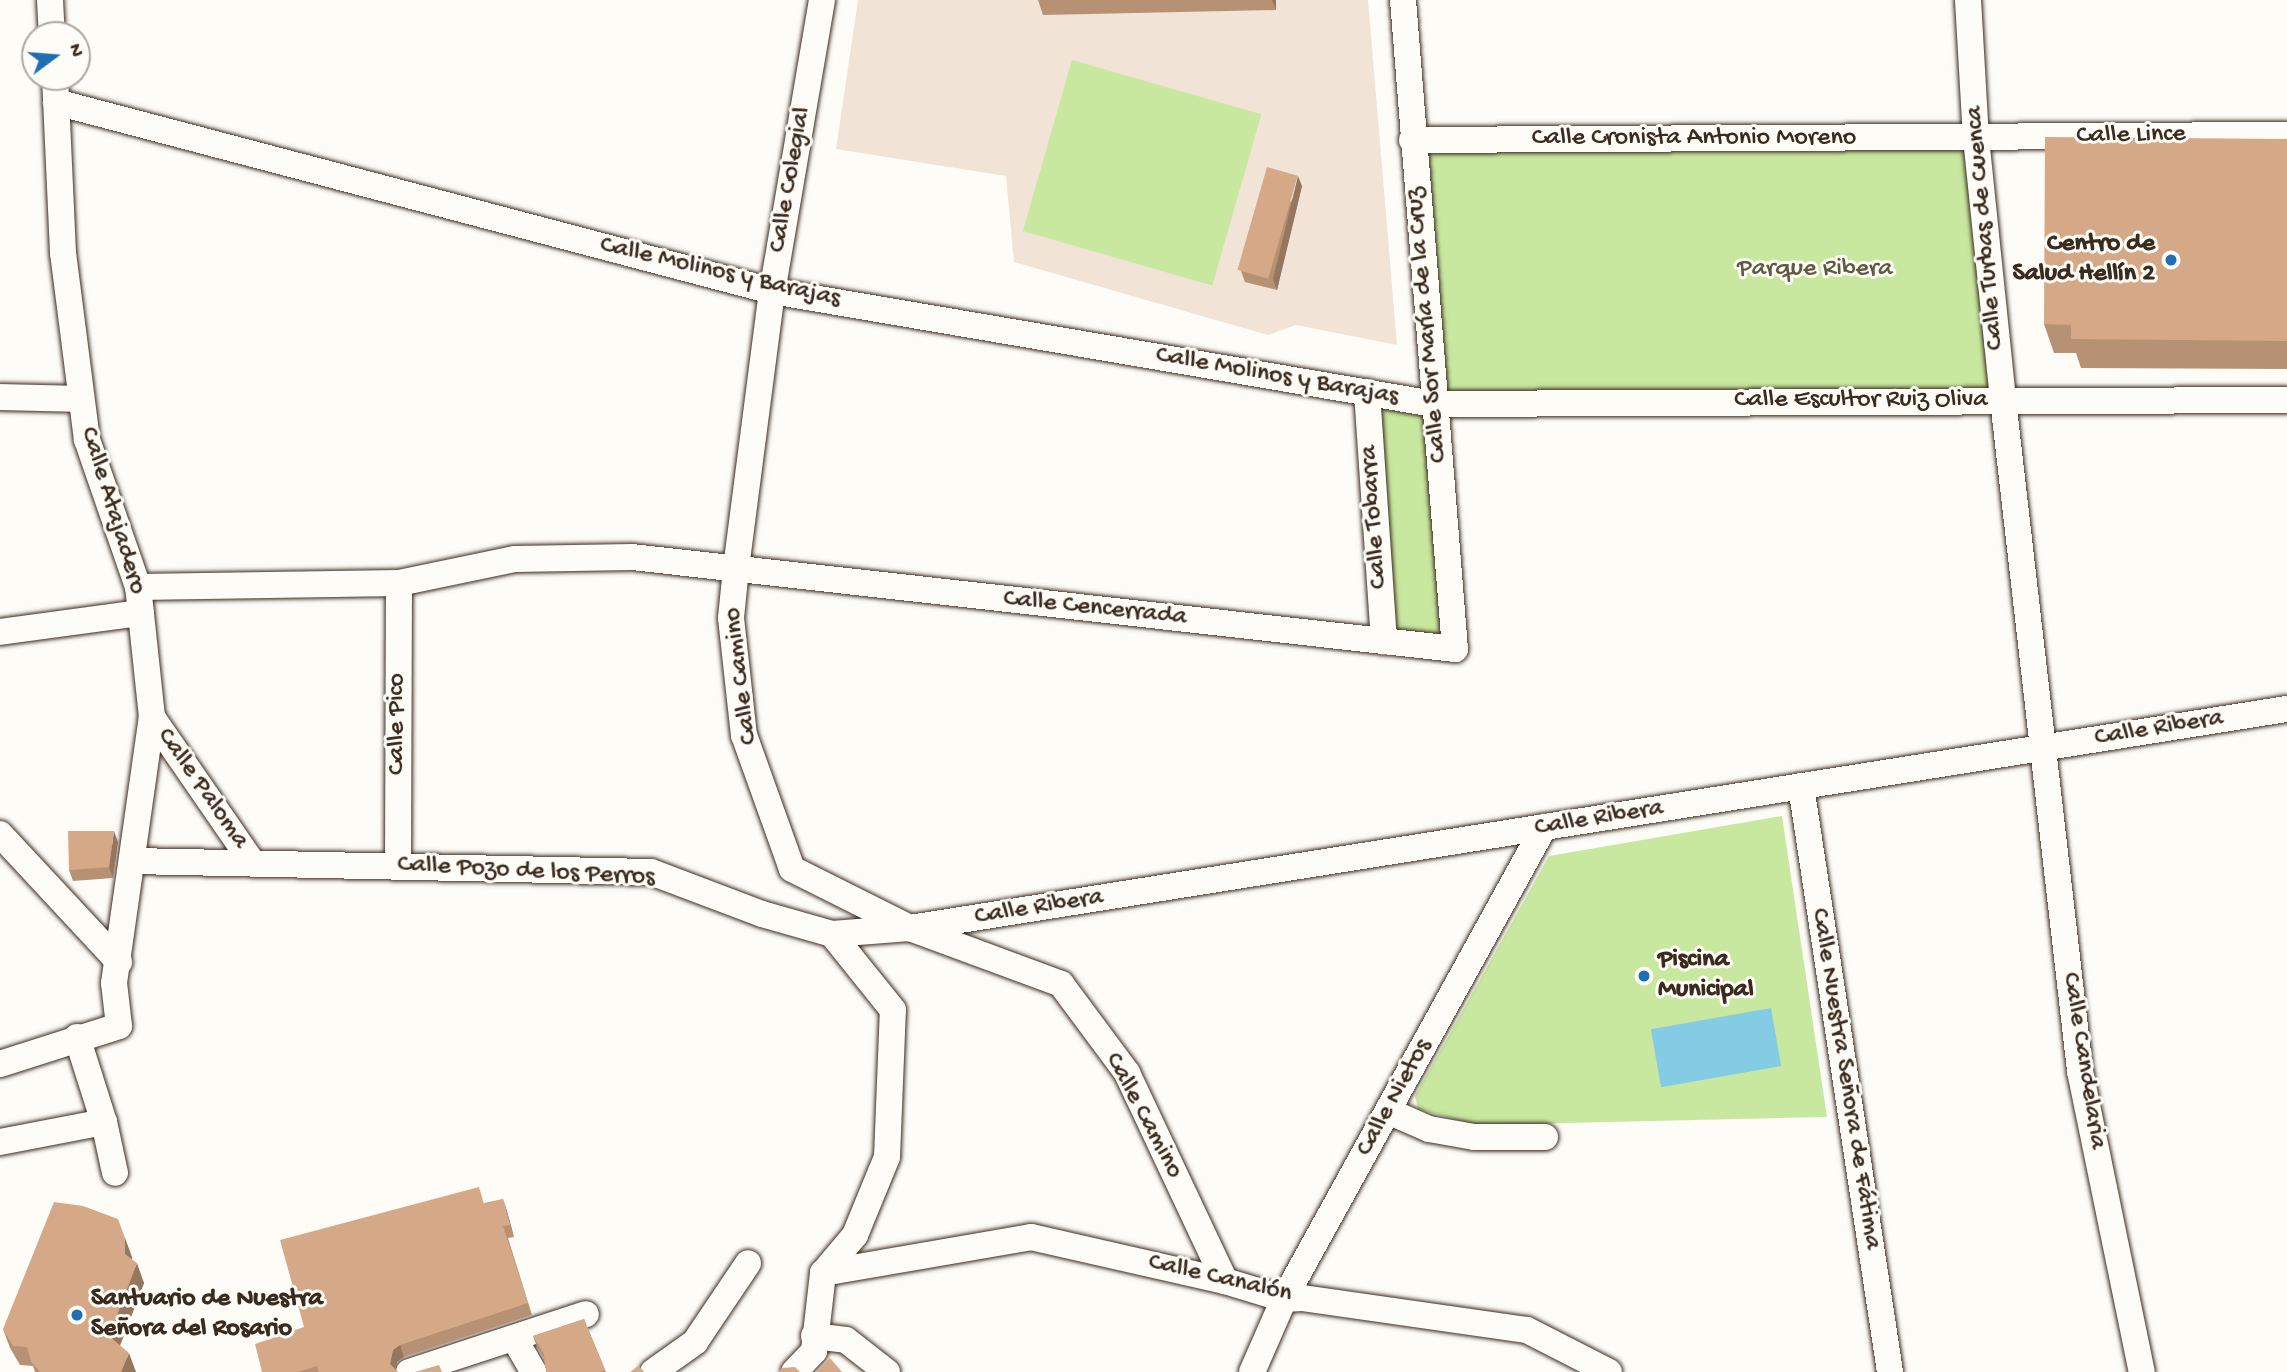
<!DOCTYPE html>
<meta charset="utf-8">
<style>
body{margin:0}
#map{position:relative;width:2287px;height:1372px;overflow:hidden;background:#fdfcf7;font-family:"Gochi Hand",sans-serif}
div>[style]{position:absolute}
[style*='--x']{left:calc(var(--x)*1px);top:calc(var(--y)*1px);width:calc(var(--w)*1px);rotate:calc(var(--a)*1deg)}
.built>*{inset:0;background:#f1e3d5}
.green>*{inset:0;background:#c8e8a0;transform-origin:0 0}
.water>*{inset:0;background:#83cce4;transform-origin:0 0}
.roads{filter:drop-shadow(0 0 2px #3b2a1e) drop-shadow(0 0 2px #3b2a1e)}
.minor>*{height:26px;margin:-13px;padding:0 13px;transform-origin:13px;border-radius:13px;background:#fdfcf7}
.wall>*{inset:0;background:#b79174}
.shaded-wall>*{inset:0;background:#95765e}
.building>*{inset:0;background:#d5a987;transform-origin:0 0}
.dots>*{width:19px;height:19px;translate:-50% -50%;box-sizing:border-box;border:4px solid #fdfcf7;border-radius:50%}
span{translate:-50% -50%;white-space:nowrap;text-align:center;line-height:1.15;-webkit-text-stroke:6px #fdfcf7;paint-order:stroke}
.street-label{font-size:26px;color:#3b2a1e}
.poi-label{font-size:26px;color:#3b2a1e;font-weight:700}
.right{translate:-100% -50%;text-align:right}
.left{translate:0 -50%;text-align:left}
.park-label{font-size:26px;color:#5e5a3e}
.north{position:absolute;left:21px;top:21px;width:70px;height:70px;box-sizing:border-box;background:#fdfcf7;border:2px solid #afa8a0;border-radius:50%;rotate:74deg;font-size:19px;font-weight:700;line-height:28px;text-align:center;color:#3b2a1e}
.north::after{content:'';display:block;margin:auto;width:24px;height:32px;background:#1f6fb2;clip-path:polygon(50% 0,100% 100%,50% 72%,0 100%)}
</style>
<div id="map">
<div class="built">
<div style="clip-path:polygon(858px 0,1368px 0,1397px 345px,1296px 325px,1268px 335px,1014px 262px,1006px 176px,836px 149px)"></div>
</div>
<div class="green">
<div style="left:1072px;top:60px;width:197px;height:178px;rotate:16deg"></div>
<div style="clip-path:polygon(1976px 138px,2003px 400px,1435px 404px,1455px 649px,1384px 641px,1367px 392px,1434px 404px,1412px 140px)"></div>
<div style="clip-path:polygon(1782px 816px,1827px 1117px,1476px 1125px,1418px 1109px,1415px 1096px,1549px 856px)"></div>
</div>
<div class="water">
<div style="left:1771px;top:1008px;width:59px;height:122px;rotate:80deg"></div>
</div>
<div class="roads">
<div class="minor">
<div style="--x:50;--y:0;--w:35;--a:87"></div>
<div style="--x:822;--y:0;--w:295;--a:99.7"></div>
<div style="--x:772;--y:291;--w:279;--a:97.4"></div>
<div style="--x:736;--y:568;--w:50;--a:95.7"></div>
<div style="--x:731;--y:618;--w:118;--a:83.7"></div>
<div style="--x:744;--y:735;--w:142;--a:70.3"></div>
<div style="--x:792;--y:869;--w:132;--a:26.6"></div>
<div style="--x:910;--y:928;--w:161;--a:20.3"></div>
<div style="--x:1061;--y:984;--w:111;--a:53.4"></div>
<div style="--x:1127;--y:1073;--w:230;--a:64.8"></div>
<div style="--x:1968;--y:0;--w:138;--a:86.7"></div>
<div style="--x:1976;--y:138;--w:263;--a:84.1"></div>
<div style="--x:2003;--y:400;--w:675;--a:83.45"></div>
<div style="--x:2080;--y:1071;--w:307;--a:78.4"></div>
<div style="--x:56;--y:102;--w:741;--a:14.79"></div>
<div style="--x:772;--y:291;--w:672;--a:9.69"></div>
<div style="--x:1434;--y:404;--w:853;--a:-0.27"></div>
<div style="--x:1412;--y:140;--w:875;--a:-0.33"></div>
<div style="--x:1367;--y:392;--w:250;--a:86.1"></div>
<div style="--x:0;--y:397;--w:81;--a:1.4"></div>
<div style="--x:138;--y:587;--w:261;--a:-0.9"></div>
<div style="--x:399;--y:583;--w:118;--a:-11.7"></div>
<div style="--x:515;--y:559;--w:117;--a:-1"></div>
<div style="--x:632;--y:557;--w:828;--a:6.38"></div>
<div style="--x:1455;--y:649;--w:651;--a:-94.58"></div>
<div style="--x:0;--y:632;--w:142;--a:-7.7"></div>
<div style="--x:152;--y:717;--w:176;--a:55.4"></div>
<div style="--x:1801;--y:786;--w:593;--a:81.36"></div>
<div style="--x:0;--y:834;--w:175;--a:47.1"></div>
<div style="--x:133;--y:861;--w:518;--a:1.22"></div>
<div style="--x:651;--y:872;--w:119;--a:20.7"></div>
<div style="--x:762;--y:914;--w:73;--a:15.9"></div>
<div style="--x:832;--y:934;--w:78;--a:-4.4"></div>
<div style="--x:910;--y:928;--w:1394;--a:-9.04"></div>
<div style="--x:398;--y:865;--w:282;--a:-89.8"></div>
<div style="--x:77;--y:1037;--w:89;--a:72.4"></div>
<div style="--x:104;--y:1122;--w:52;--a:77.8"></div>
<div style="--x:0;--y:1064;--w:125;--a:-17.7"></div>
<div style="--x:119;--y:1026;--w:43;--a:-96.6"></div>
<div style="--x:114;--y:983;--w:269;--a:-81.9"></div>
<div style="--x:152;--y:717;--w:131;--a:-96.1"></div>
<div style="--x:138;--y:587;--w:156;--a:-109.1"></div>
<div style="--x:87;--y:440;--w:189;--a:-97.3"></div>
<div style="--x:63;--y:253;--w:176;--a:-92.6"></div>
<div style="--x:1388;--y:1111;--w:45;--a:23.7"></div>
<div style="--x:1429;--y:1129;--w:46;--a:10.1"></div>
<div style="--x:1474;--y:1137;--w:71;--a:0"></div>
<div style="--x:0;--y:1142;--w:106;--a:-10.9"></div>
<div style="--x:823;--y:1273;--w:211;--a:-9.8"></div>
<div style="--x:1031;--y:1237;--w:199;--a:12.8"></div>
<div style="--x:1225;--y:1281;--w:62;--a:17"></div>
<div style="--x:1284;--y:1299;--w:18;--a:-3"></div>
<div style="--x:1302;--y:1298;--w:227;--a:8.1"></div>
<div style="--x:1527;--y:1330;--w:92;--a:27.1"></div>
<div style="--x:823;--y:1273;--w:50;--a:-49.9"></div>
<div style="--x:855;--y:1235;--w:84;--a:-67.7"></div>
<div style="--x:887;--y:1157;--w:147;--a:-87.7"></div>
<div style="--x:893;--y:1010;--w:97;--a:-128.8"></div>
<div style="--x:814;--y:1336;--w:32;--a:7"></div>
<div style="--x:846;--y:1340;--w:52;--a:38"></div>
<div style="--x:514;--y:1338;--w:39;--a:60"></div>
<div style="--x:409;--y:1372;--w:186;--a:-18.1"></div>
<div style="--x:653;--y:1372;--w:52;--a:-35.5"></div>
<div style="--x:695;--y:1342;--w:95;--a:-56.1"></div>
<div style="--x:794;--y:1372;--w:29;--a:-46"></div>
<div style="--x:814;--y:1351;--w:79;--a:-83.4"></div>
<div style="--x:1252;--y:1372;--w:80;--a:-66.3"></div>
<div style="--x:1284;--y:1299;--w:539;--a:-61.15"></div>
</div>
</div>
<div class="wall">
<div style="clip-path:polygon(1038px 0,1276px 0,1276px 10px,1043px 15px)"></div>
<div style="clip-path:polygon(2287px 139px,2287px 369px,2081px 368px,2076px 353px,2054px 353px,2044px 324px)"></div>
<div style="clip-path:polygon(1302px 186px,1277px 290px,1245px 282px,1241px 271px)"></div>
<div style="clip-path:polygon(118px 842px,113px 878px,73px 881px,69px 870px)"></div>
<div style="clip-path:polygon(503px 1199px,514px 1237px,508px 1238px,532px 1315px,404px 1357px,397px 1362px,395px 1369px,398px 1372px,262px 1372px,304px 1327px,485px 1203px)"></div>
<div style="clip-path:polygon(132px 1257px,132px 1260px,144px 1283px,120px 1346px,136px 1372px,35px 1372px,33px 1366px,20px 1365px,10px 1348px,3px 1329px)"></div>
<div style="clip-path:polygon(584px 1319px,606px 1372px,547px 1372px,545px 1366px,544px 1358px,537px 1347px,533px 1336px)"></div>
</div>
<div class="shaded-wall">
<div style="clip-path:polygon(1272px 0,1276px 0,1276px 10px)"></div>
<div style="clip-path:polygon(1298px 176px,1302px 186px,1277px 290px,1273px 279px)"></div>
<div style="clip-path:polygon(114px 831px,118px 842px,113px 878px,109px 867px)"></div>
<div style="clip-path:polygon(503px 1199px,507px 1211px,514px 1237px,510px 1225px)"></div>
<div style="clip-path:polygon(125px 1238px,132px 1257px,132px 1273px,125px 1254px)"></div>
<div style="clip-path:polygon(137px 1263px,144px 1283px,116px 1355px,109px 1336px)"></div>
<div style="clip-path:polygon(400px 1345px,404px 1357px,397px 1362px,395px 1372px,390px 1364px,393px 1350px)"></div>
<div style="clip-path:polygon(129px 1353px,136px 1372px,121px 1372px)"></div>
</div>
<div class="building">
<div style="clip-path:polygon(2045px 137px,2287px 139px,2287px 341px,2071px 339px,2071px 325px,2044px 324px)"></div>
<div style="left:1267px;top:167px;width:32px;height:107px;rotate:16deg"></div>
<div style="clip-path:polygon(68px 831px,114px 831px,109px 867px,69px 870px)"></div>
<div style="clip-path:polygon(479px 1187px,484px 1204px,503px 1199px,510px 1225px,503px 1226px,528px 1303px,400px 1345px,393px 1350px,390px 1364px,398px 1372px,319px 1372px,317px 1366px,298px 1372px,262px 1372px,255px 1344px,304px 1327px,280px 1240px)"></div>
<div style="clip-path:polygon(54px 1202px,83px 1206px,118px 1219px,125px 1238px,125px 1254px,137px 1263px,109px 1336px,129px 1353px,121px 1372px,40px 1372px,31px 1361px,27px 1347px,13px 1346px,3px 1329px)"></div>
<div style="clip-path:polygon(584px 1319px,605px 1370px,601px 1372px,547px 1372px,545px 1366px,544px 1354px,533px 1336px)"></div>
<div style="clip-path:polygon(830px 1358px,842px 1372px,816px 1372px)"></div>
<div style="clip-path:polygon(439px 1365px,442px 1372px,415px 1372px)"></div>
<div style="clip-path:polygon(638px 1366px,642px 1369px,644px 1372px,630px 1372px)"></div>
<div style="clip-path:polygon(795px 1367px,800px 1372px,778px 1372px,782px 1368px)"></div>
</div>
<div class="dots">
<div style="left:2171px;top:260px;background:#1f6fb2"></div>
<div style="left:1644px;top:976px;background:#1f6fb2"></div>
<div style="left:77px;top:1315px;background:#1f6fb2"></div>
</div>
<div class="street-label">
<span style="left:2131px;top:136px;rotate:-1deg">Calle Lince</span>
<span style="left:1694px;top:139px">Calle Cronista Antonio Moreno</span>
<span style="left:791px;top:180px;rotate:-80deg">Calle Colegial</span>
<span style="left:1986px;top:228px;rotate:-95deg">Calle Turbas de Cuenca</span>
<span style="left:720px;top:273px;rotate:13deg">Calle Molinos y Barajas</span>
<span style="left:1428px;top:325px;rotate:-95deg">Calle Sor María de la Cruz</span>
<span style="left:1277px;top:377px;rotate:10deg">Calle Molinos y Barajas</span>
<span style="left:1861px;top:401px">Calle Escultor Ruiz Oliva</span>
<span style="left:112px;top:511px;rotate:73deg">Calle Atajadero</span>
<span style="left:1375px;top:517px;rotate:-94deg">Calle Tobarra</span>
<span style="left:1095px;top:609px;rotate:6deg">Calle Cencerrada</span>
<span style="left:742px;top:676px;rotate:-97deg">Calle Camino</span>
<span style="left:398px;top:724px;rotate:-90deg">Calle Pico</span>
<span style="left:2159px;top:729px;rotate:-9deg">Calle Ribera</span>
<span style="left:202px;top:789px;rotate:55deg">Calle Paloma</span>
<span style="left:1599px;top:819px;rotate:-9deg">Calle Ribera</span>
<span style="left:526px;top:872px;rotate:3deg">Calle Pozo de los Perros</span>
<span style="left:1039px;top:908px;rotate:-9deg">Calle Ribera</span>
<span style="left:2083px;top:1061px;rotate:81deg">Calle Candelaria</span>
<span style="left:1845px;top:1079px;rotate:81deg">Calle Nuestra Señora de Fátima</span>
<span style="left:1395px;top:1098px;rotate:-61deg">Calle Nietos</span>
<span style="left:1143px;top:1116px;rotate:62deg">Calle Camino</span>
<span style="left:1220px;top:1279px;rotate:13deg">Calle Canalón</span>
</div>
<div class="poi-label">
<span class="right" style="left:2155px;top:260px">Centro de<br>Salud Hellín 2</span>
<span class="left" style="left:1658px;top:976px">Piscina<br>Municipal</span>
<span class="left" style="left:91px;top:1315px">Santuario de Nuestra<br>Señora del Rosario</span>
</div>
<div class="park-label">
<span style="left:1815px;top:270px">Parque Ribera</span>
</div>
<div class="north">N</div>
</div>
